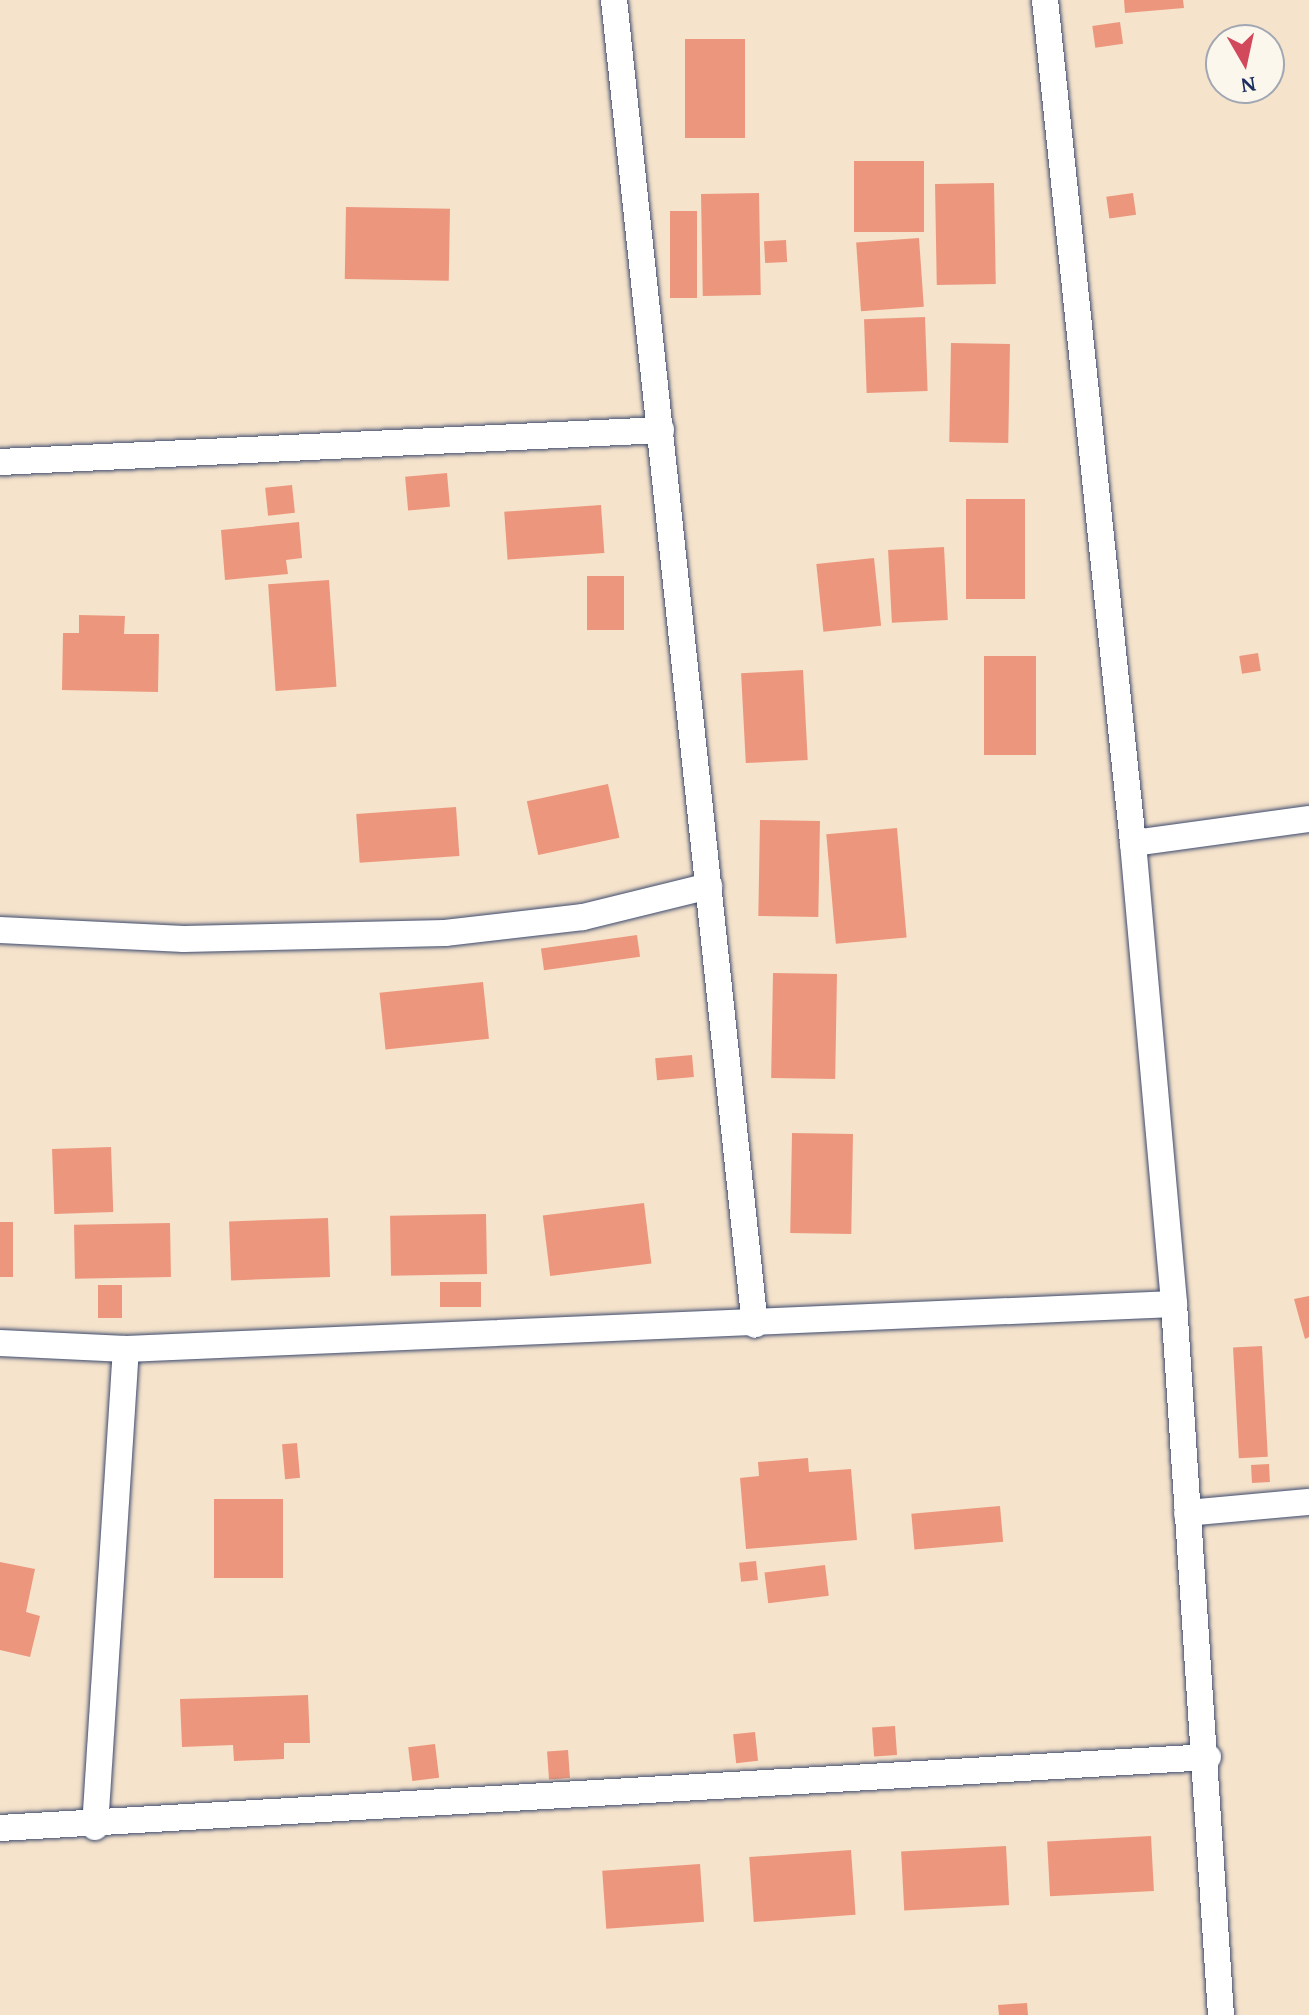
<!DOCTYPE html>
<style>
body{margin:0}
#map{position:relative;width:1309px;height:2015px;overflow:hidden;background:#f6e3cb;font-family:"Gentium Book Plus",serif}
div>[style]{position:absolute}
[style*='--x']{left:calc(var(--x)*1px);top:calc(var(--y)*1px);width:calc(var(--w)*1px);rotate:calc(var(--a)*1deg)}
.building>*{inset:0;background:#ec977d;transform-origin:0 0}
.roads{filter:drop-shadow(0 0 2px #3c4a6e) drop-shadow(0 0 2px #3c4a6e)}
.street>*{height:26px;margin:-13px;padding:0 13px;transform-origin:13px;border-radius:13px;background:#fff}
span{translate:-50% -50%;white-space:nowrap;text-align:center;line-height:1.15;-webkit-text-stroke:6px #fbf7ec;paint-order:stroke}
.north{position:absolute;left:1205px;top:24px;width:80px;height:80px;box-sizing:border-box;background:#fbf7ec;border:2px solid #a1a7b3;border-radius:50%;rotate:171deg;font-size:22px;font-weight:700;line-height:32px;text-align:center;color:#1b2f5e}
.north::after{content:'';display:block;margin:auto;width:28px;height:36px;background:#d1495b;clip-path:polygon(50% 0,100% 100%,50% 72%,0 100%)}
</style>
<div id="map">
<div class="building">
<div style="clip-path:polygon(1124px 0,1183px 0,1184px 8px,1125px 13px)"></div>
<div style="left:1120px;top:22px;width:22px;height:28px;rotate:82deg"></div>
<div style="left:685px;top:39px;width:60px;height:99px"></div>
<div style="left:854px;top:161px;width:70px;height:71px"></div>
<div style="left:994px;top:183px;width:101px;height:59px;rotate:89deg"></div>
<div style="left:759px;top:193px;width:102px;height:58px;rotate:89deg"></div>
<div style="left:1133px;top:193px;width:22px;height:27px;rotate:82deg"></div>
<div style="left:346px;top:207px;width:104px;height:72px;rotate:1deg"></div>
<div style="left:670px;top:211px;width:27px;height:87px"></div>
<div style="left:919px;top:238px;width:69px;height:63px;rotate:86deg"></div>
<div style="left:786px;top:240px;width:22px;height:22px;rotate:87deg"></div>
<div style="left:925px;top:317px;width:74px;height:61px;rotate:88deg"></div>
<div style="left:951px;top:343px;width:59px;height:99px;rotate:1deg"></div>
<div style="left:447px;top:473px;width:34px;height:42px;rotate:85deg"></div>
<div style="left:292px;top:485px;width:28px;height:27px;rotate:84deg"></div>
<div style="left:966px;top:499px;width:59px;height:100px"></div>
<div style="left:601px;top:505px;width:48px;height:97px;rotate:86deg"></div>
<div style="clip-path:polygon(299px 522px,302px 558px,286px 560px,288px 574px,225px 580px,221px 530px)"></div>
<div style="left:944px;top:547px;width:73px;height:56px;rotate:87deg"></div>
<div style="left:874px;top:558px;width:68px;height:58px;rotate:84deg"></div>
<div style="left:587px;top:576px;width:37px;height:54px"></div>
<div style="left:329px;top:580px;width:107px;height:61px;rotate:86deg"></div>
<div style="clip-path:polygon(79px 615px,125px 616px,124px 634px,159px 634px,158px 692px,62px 690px,63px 633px,79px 633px)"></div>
<div style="left:1258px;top:653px;width:18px;height:19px;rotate:81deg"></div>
<div style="left:1036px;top:656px;width:99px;height:52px;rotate:90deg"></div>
<div style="left:803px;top:670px;width:90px;height:62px;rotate:87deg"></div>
<div style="left:608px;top:784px;width:55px;height:83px;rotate:78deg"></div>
<div style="left:456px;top:807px;width:49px;height:100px;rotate:86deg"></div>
<div style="left:760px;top:820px;width:60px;height:96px;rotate:1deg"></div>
<div style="left:897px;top:828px;width:110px;height:71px;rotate:85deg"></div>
<div style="left:637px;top:935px;width:22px;height:97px;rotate:82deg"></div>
<div style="left:773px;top:973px;width:64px;height:105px;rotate:1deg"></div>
<div style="left:483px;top:982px;width:57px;height:104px;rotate:84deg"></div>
<div style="left:692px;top:1055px;width:22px;height:37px;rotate:85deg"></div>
<div style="left:792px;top:1133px;width:61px;height:100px;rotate:1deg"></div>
<div style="left:111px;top:1147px;width:65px;height:59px;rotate:88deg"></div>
<div style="left:644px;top:1203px;width:61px;height:102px;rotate:83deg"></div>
<div style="left:486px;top:1214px;width:60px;height:96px;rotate:89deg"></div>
<div style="left:328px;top:1218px;width:59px;height:99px;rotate:88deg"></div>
<div style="left:0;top:1222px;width:13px;height:55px"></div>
<div style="left:170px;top:1223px;width:54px;height:96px;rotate:89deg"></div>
<div style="left:440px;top:1282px;width:41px;height:25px"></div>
<div style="left:98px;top:1285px;width:24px;height:33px"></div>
<div style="clip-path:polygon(1309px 1296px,1309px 1337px,1305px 1339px,1294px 1299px)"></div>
<div style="left:1262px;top:1346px;width:111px;height:29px;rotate:87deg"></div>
<div style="left:297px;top:1443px;width:35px;height:15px;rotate:85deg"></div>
<div style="clip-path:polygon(808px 1458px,809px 1472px,851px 1469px,857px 1540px,746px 1549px,740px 1478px,759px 1476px,758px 1462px)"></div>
<div style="left:1269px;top:1464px;width:18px;height:18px;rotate:87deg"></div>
<div style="left:214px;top:1499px;width:69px;height:79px"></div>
<div style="left:1000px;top:1506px;width:36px;height:89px;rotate:85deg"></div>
<div style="left:756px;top:1561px;width:19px;height:17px;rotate:84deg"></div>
<div style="clip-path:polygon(0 1562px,35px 1569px,26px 1612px,40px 1616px,30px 1657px,0 1650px)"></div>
<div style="left:825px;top:1565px;width:31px;height:61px;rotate:83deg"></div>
<div style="clip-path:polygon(308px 1695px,310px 1743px,284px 1743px,284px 1759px,234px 1761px,233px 1745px,182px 1747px,180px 1699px)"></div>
<div style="left:895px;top:1726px;width:29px;height:23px;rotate:86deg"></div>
<div style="left:755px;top:1732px;width:29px;height:22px;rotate:84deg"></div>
<div style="left:435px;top:1744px;width:34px;height:27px;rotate:83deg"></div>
<div style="left:568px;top:1750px;width:28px;height:21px;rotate:86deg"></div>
<div style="left:1151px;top:1836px;width:55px;height:104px;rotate:87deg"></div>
<div style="left:1006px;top:1846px;width:59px;height:105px;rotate:87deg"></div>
<div style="left:851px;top:1850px;width:65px;height:102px;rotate:86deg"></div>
<div style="left:700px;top:1864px;width:58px;height:98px;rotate:86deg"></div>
<div style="clip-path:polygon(1027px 2003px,1028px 2015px,999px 2015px,998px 2005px)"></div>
</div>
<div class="roads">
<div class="street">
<div style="--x:614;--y:0;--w:1332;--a:83.93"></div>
<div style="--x:1045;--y:0;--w:848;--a:84.04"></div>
<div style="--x:1133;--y:843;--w:463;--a:84.9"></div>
<div style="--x:1174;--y:1304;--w:713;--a:86.22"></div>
<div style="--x:0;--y:462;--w:662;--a:-2.77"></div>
<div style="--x:1133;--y:843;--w:178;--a:-7.8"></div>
<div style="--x:0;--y:930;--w:184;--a:2.8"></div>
<div style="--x:184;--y:939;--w:261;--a:-1.3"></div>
<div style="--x:445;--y:933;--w:139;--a:-6.6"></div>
<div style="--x:583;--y:917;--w:130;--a:-13.8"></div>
<div style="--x:0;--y:1343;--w:126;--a:2.7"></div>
<div style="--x:126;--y:1349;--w:1049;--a:-2.46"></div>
<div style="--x:1187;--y:1513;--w:122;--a:-5.2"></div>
<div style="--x:95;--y:1827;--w:479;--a:-86.3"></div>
<div style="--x:0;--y:1828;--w:1210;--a:-3.36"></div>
</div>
</div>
<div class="north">N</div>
</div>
